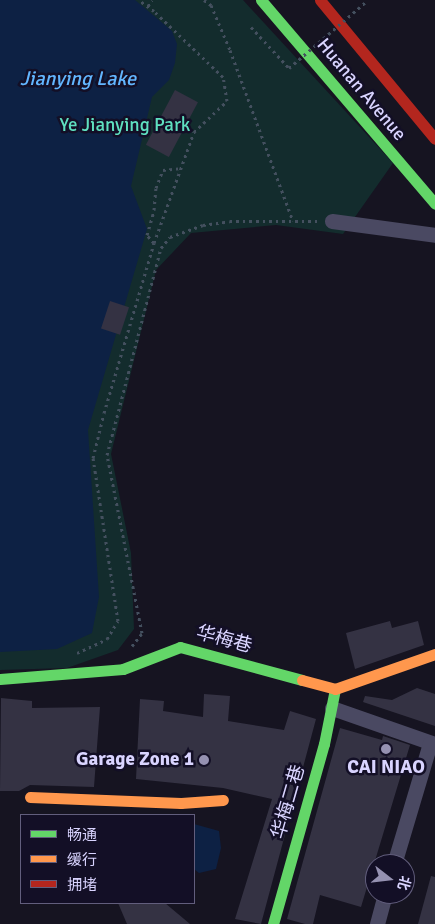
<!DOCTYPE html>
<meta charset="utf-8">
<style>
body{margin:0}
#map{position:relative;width:435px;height:924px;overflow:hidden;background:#161421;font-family:Signika,"Noto Sans SC",sans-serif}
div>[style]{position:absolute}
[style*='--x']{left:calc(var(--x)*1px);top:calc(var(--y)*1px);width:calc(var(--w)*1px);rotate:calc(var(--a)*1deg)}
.green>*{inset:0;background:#132c2d}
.water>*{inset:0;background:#0d2144}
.building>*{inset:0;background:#343243;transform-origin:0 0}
.path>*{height:3px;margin-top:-1.5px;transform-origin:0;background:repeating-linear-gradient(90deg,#44505f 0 2.5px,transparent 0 6.5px)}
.street>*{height:15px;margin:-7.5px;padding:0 7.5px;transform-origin:7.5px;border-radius:7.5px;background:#4a4962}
.fast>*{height:11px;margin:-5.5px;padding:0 5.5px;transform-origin:5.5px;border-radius:5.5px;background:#63d668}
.slow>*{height:11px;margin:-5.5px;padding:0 5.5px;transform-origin:5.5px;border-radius:5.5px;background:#ff974d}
.jam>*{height:11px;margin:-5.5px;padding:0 5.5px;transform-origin:5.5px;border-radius:5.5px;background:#b3261e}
.path-bridge>*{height:3px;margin-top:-1.5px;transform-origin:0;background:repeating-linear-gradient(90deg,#44505f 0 2.5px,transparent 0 6.5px)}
.dots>*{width:14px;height:14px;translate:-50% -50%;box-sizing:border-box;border:2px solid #130f26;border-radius:50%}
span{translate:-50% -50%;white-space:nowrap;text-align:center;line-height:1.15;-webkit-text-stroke:5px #130f26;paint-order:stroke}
.street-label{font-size:19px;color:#d9d4ff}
.park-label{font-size:19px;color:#5fe0c0}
.poi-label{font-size:19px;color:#d9d4ff;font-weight:700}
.right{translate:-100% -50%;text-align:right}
.water-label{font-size:20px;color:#62b6ff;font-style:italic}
.legend{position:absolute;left:20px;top:814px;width:175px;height:90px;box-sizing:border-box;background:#130f26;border:1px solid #625e7d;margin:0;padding:6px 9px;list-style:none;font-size:15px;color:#d9d4ff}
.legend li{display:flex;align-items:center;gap:10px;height:25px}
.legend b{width:25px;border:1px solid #625e7d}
.north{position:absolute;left:365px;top:854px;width:50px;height:50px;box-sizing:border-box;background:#130f26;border:1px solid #625e7d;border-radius:50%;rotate:106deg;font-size:14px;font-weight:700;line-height:20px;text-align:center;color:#d9d4ff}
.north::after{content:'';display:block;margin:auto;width:18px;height:22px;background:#9591b1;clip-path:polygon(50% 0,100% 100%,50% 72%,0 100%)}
</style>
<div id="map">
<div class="green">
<div style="clip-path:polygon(0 0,243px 0,393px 163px,343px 234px,276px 225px,191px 233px,156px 270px,111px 454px,131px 553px,134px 629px,118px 650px,67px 668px,0 670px)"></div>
</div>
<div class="water">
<div style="clip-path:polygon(0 0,135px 0,172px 31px,177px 44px,175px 63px,169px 80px,152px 97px,131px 186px,147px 229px,88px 430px,99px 597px,92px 633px,57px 649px,0 652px)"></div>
<div style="clip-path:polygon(194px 824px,219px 831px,221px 848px,216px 869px,199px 873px,194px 869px)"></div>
</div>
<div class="building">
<div style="left:175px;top:90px;width:26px;height:62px;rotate:28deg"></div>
<div style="left:110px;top:301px;width:20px;height:29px;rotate:18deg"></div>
<div style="clip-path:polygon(390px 621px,392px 628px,418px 621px,424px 645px,355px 669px,346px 633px)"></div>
<div style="clip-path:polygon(417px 688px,435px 694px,435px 726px,363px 702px,365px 696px,392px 700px)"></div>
<div style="clip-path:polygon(204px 694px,230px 696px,228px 721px,284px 730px,290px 711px,316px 719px,261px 924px,235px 919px,272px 799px,223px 788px,136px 779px,140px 699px,164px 701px,163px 711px,203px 717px)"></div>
<div style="clip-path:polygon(1px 698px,32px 701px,32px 708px,100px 707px,94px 787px,30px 785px,19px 791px,0 791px)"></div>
<div style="clip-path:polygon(340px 728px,382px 740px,383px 736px,410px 745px,361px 907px,320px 895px,313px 924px,305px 924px,287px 919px)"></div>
<div style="clip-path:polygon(431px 876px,435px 877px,435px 924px,418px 924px)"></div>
<div style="clip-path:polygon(118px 903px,165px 903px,190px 924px,127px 924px)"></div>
</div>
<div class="path">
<div style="--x:204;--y:0;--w:9;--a:36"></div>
<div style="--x:211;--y:5;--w:49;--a:67.1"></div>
<div style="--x:230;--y:50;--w:182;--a:69.8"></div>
<div style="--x:148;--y:6;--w:7;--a:-56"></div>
<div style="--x:251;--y:27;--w:56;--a:47.2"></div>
<div style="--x:154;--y:243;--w:11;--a:-131"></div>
<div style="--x:147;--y:235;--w:26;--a:-74"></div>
<div style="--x:154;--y:210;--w:22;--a:-85"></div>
<div style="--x:156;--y:188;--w:19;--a:-69"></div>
<div style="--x:163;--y:170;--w:18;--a:-6"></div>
<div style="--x:132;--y:646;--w:16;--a:-52"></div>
<div style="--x:142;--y:633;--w:181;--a:-101.1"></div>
<div style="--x:107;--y:455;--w:214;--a:-75.4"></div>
<div style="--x:161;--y:248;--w:14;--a:-51"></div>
<div style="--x:170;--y:237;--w:35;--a:-20"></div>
<div style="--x:203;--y:225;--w:27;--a:-8"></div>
<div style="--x:230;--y:221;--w:88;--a:0"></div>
<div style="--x:77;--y:653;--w:33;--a:-25"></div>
<div style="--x:107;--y:639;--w:21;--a:-59"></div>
<div style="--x:118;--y:621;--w:165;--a:-98.7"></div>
<div style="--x:93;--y:458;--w:46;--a:-76.3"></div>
<div style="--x:104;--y:413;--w:177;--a:-73.6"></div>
<div style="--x:154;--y:243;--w:118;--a:-70.2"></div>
<div style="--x:194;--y:132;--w:45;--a:-43.2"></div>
<div style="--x:227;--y:101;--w:24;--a:-99"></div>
<div style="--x:223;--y:77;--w:95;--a:-136.3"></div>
<div style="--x:154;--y:11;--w:19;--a:-144"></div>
</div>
<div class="street">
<div style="--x:332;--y:221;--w:104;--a:7.7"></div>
<div style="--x:332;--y:708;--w:109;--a:19.3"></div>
<div style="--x:394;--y:864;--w:126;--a:-73.4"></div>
<div style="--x:377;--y:924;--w:31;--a:-75"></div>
</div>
<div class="fast">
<div style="--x:261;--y:0;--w:268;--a:49.5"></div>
<div style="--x:0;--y:679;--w:123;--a:-4.6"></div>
<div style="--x:123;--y:669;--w:61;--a:-21.1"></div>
<div style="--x:180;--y:647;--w:126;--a:15.1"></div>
<div style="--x:273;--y:924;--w:187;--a:-74.2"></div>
<div style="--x:324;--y:744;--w:56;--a:-78.7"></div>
</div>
<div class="slow">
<div style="--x:302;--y:680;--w:34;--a:15"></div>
<div style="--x:335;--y:689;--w:106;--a:-19.3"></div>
<div style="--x:30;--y:797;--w:151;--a:2.3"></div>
<div style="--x:181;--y:803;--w:42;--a:-4.1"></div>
</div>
<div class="jam">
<div style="--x:320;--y:0;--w:180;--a:50.4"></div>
</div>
<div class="path-bridge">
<div style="--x:289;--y:68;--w:104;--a:-40.7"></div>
</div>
<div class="dots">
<div style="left:386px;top:749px;background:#9591b1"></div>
<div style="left:204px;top:760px;background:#9591b1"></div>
</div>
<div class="street-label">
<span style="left:361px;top:90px;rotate:50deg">Huanan Avenue</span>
<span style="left:224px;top:640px;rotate:15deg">华梅巷</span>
<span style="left:289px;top:802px;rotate:-74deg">华梅二巷</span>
</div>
<div class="park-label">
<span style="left:125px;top:126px">Ye Jianying Park</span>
</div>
<div class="poi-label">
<span class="right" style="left:194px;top:760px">Garage Zone 1</span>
<span style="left:386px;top:768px">CAI NIAO</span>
</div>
<div class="water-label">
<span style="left:78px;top:78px">Jianying Lake</span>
</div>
<ul class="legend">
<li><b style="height:6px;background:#63d668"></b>畅通</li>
<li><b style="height:6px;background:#ff974d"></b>缓行</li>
<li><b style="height:6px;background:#b3261e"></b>拥堵</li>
</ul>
<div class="north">北</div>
</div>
